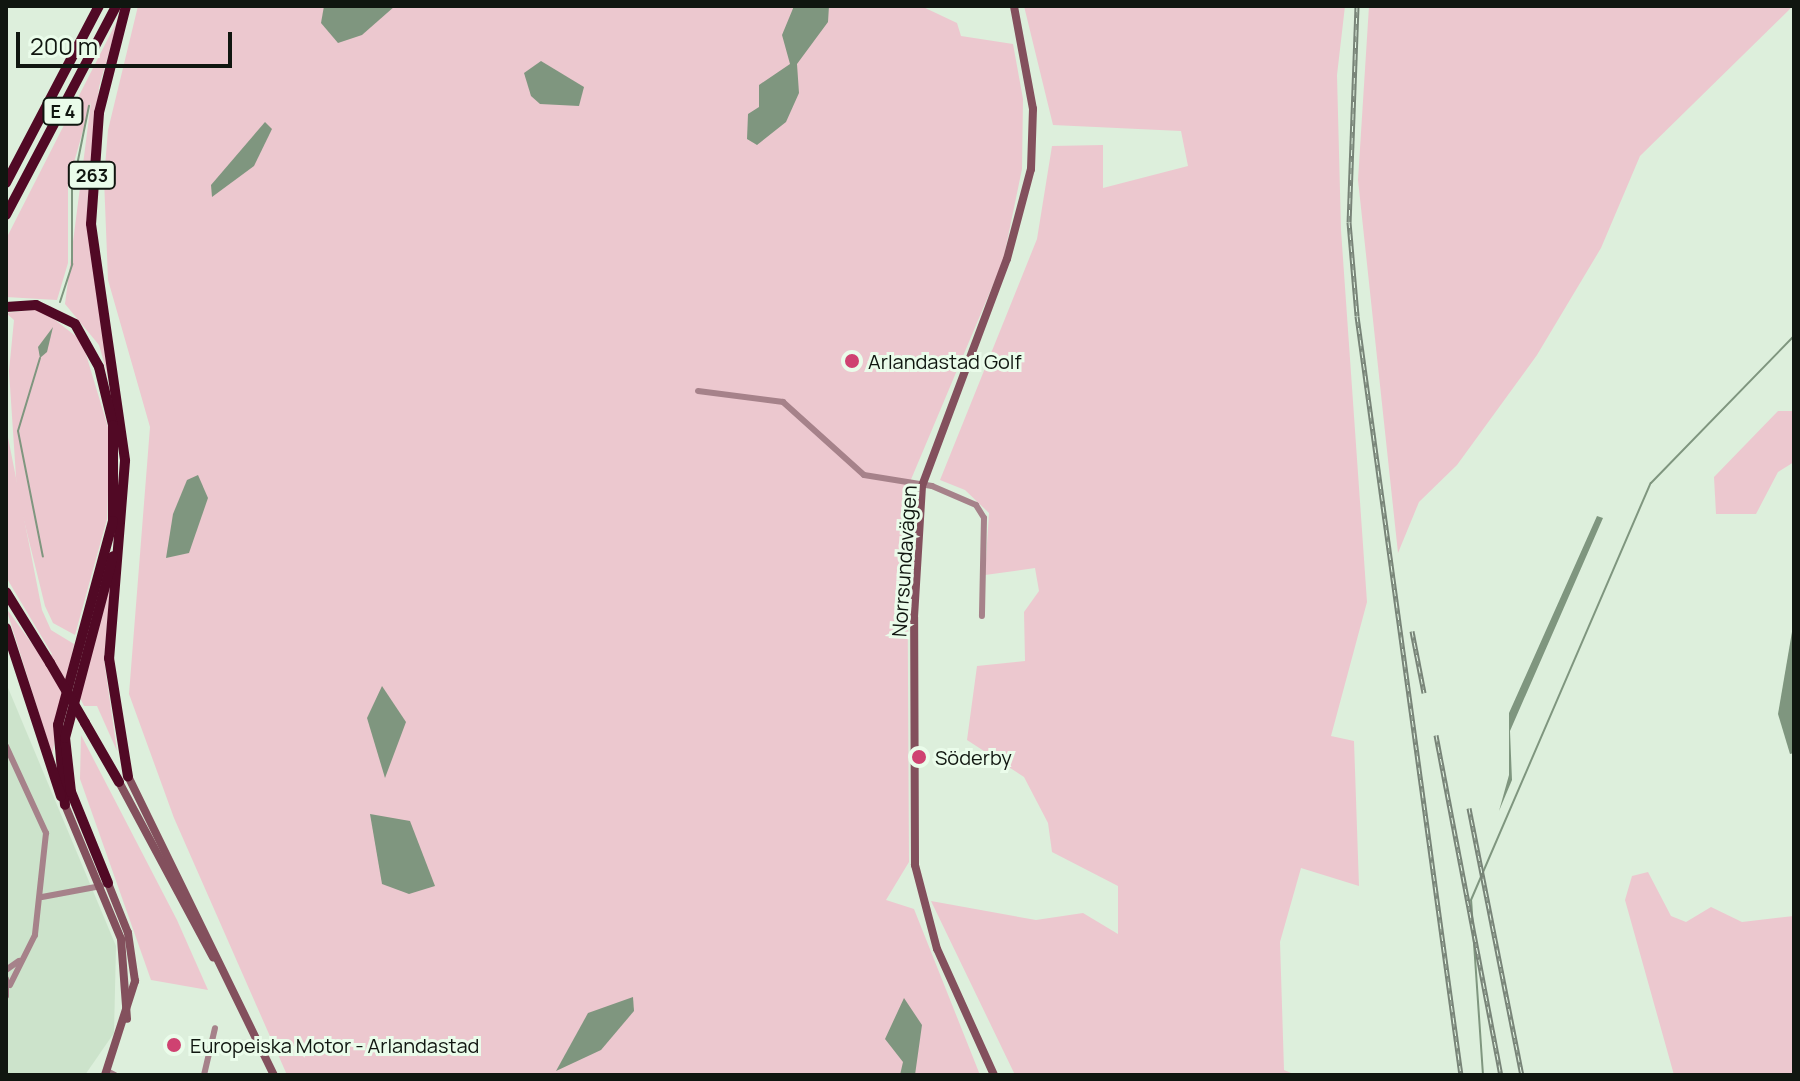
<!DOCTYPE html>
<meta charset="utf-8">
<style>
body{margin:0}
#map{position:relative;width:1800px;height:1081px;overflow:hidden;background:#ddefdc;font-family:Manrope,sans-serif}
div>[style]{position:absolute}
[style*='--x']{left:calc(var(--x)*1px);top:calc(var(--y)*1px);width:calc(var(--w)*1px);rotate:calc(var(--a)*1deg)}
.built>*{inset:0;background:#cce3cb}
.green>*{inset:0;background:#ecc8cf}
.water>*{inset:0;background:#7f967f}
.stream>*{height:2px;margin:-1px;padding:0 1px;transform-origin:1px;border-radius:1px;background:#7f967f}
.street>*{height:6px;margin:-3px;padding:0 3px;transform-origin:3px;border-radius:3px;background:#a6828a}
.secondary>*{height:8px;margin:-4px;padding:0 4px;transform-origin:4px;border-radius:4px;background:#83505d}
.highway>*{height:10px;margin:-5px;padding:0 5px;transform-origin:5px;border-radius:5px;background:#510925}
.rail>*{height:5px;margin-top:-2.5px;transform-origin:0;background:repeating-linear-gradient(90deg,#eafcea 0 6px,#788478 0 12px);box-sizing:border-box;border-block:2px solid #788478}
.highway-bridge>*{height:10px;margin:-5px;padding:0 5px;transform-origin:5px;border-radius:5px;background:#510925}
.dots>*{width:22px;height:22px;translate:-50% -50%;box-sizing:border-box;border:4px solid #eafcea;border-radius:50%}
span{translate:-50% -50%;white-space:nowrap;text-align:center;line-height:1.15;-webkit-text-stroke:6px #eafcea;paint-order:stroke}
.shield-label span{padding:2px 6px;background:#eafcea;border:2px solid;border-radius:6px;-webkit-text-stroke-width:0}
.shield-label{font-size:18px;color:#101610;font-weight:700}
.poi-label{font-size:20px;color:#101610}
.left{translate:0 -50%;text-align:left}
.street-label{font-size:20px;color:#101610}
.frame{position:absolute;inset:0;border:8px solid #101610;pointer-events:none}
.scale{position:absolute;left:16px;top:32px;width:216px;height:36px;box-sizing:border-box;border:4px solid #101610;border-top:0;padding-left:10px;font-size:24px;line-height:28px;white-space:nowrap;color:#101610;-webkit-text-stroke:6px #eafcea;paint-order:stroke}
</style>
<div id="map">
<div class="built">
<div style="clip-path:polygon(6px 683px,116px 946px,114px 1033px,85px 1075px,6px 1075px)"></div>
</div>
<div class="green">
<div style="clip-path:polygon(138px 6px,921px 6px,957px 23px,961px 36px,1013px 44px,1023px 99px,1022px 169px,1003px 261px,907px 489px,909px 862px,886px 900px,914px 909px,980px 1075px,287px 1075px,174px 818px,129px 694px,150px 427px,108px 280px,104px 179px,108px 130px)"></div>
<div style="clip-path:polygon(1024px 6px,1345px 6px,1337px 75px,1341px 230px,1367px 602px,1331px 736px,1354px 741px,1359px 886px,1301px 868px,1280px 942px,1284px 1070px,1296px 1075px,1015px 1075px,931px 901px,1036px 920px,1083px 913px,1118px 934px,1118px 886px,1052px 852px,1048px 823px,1024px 777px,967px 740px,977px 666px,1025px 661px,1024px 612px,1039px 591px,1035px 568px,985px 575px,989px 513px,965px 490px,940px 480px,1037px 239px,1052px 146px,1103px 145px,1103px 188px,1188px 166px,1181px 131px,1053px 125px)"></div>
<div style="clip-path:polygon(1369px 6px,1793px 6px,1640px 156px,1601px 248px,1537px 355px,1457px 465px,1419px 502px,1398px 553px,1358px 180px)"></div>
<div style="clip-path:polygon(119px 17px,99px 87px,87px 207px,110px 383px,99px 345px,65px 304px,91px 102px,68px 184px,68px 263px,57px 300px,6px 297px,6px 239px)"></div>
<div style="clip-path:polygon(41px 309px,82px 341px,110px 434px,107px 519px,75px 635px,53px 623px,45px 606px,17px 492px,9px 371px,14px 320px,6px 313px)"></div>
<div style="clip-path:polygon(1778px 411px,1794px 411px,1794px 462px,1778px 472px,1756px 514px,1716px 514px,1714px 477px)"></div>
<div style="clip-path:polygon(6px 427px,42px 610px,51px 630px,74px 644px,52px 755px,6px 608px,46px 663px,52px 654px,6px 577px)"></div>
<div style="clip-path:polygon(111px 580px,104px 660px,117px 751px,97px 706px,84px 706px,77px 692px)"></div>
<div style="clip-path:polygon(81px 735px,177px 920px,208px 990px,151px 980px,80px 779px)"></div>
<div style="clip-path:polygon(1648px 872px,1671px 916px,1686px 922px,1711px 907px,1742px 922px,1794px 916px,1794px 1075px,1674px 1075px,1625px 900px,1632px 876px)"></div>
</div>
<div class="water">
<div style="clip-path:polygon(324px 6px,395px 6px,362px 35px,338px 43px,321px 23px)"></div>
<div style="clip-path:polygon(794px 6px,829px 6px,828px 22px,797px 64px,799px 93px,786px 122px,757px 145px,747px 139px,748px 114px,759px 107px,759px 85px,790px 64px,782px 35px)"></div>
<div style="clip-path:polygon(541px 61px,584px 87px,579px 106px,540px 104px,531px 96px,524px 73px)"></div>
<div style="clip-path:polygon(265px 122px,272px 129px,254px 166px,212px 197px,211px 185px)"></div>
<div style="clip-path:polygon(53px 327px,47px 352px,40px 358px,38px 347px)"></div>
<div style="clip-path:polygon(198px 475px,208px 498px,189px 553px,166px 558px,173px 514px,187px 480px)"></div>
<div style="clip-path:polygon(1597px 516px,1603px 518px,1510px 731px,1512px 780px,1499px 811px,1509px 775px,1509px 713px)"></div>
<div style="clip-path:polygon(1794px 620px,1794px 753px,1790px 754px,1778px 714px)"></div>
<div style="clip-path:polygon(382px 686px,406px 722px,385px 778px,367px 718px)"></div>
<div style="clip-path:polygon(370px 814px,410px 821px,435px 886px,409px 894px,382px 884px)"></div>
<div style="clip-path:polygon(633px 997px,634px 1011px,601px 1050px,556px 1071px,588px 1013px)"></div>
<div style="clip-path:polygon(904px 998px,922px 1025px,915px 1075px,900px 1075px,903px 1062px,885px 1039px)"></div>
</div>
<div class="stream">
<div style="--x:60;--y:302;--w:40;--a:-72"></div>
<div style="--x:72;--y:264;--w:74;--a:-90"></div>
<div style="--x:72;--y:190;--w:86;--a:-78.6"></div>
<div style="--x:40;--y:358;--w:76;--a:106.8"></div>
<div style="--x:18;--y:431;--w:128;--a:78.8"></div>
<div style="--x:1483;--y:1075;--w:175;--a:-93.9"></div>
<div style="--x:1471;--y:900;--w:454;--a:-66.7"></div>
<div style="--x:1651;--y:483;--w:205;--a:-45.8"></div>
</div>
<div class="street">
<div style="--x:698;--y:391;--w:86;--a:7.4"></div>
<div style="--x:783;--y:402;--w:109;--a:42"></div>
<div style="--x:864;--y:475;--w:69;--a:9.2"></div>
<div style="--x:932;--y:486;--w:48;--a:23.4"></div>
<div style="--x:976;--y:505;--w:15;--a:58"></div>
<div style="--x:984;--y:518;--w:98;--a:91.2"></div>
<div style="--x:6;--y:746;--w:96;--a:65.3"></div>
<div style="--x:46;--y:833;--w:103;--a:96.2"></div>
<div style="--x:35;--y:935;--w:56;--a:116.6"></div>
<div style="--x:42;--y:897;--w:60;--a:-10.6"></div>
<div style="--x:6;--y:970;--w:16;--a:-35"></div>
<div style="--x:6;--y:979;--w:17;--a:90"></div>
<div style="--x:107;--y:1071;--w:9;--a:27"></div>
<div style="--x:204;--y:1075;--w:48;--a:-76.8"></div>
</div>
<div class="secondary">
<div style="--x:128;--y:776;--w:333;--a:64"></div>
<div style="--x:119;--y:782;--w:199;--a:61.8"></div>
<div style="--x:65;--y:805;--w:145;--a:67.3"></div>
<div style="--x:121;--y:939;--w:80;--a:85.7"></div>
<div style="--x:105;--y:1075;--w:99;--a:-72.3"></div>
<div style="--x:135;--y:981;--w:49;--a:-98.3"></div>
<div style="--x:128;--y:933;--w:54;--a:-111.8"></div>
<div style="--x:994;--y:1075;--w:138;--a:-114.3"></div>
<div style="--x:937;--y:949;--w:87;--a:-104.7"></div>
<div style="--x:915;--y:865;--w:248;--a:-90.2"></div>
<div style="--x:914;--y:617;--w:131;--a:-86.5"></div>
<div style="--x:922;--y:486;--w:242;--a:-69.5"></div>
<div style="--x:1007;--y:259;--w:93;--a:-75.1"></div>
<div style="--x:1031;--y:169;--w:60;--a:-88.1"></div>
<div style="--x:1033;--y:109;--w:105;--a:-100.5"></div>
</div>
<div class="highway">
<div style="--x:126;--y:6;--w:110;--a:104.2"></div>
<div style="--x:99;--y:113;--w:111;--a:94.1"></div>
<div style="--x:91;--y:224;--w:239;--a:81.8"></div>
<div style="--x:125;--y:461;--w:198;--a:94.6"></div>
<div style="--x:109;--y:658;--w:120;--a:80.9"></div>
<div style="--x:6;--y:183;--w:200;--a:-62.3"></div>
<div style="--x:6;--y:215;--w:236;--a:-62.2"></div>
<div style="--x:6;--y:307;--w:30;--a:-4"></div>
<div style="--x:36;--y:305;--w:43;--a:26"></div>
<div style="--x:75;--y:324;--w:49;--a:60.8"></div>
<div style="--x:99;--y:367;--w:60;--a:76.4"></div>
<div style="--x:113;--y:425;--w:96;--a:90"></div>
<div style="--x:113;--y:521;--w:211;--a:105.1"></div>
<div style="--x:58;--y:725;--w:80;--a:85"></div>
<div style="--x:6;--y:592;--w:84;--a:58.2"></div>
<div style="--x:6;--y:628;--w:177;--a:71.9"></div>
<div style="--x:85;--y:723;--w:68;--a:60"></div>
<div style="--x:108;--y:883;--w:98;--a:-112.1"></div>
<div style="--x:71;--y:792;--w:54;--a:-96.3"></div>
<div style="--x:65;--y:738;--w:188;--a:-75.2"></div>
</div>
<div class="rail">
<div style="--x:1357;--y:6;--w:216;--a:92.1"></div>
<div style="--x:1349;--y:222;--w:94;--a:85.1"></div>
<div style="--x:1357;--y:316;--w:766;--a:82.2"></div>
<div style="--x:1412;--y:631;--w:63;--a:79"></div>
<div style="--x:1436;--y:735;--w:346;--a:79.2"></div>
<div style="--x:1469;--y:808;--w:272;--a:78.8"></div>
</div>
<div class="highway-bridge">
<div style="--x:50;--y:663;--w:69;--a:59.7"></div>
</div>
<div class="dots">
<div style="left:852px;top:361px;background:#cf4271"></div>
<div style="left:919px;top:757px;background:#cf4271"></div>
<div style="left:174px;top:1045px;background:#cf4271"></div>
</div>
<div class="shield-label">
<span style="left:63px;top:111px">E 4</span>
<span style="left:92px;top:175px">263</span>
</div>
<div class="poi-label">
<span class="left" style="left:868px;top:361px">Arlandastad Golf</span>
<span class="left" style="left:935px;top:757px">Söderby</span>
<span class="left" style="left:190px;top:1045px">Europeiska Motor - Arlandastad</span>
</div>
<div class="street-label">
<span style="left:904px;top:561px;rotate:-86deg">Norrsundavägen</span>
</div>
<div class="frame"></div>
<div class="scale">200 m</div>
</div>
